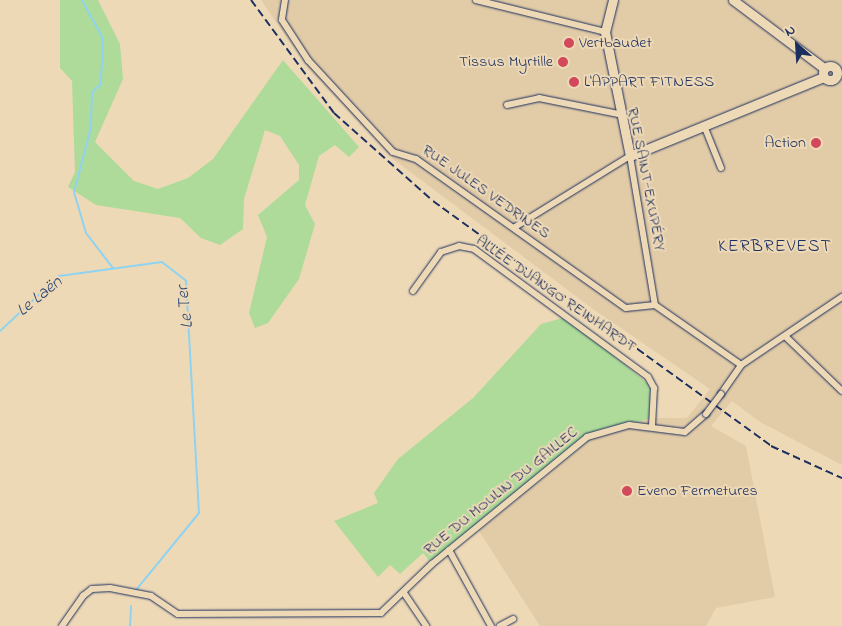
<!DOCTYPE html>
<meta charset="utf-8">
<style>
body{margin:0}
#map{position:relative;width:842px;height:626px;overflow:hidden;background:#eed9b7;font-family:"Indie Flower",sans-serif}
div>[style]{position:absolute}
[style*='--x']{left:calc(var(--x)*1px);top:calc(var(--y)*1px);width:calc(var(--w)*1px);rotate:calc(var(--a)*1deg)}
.built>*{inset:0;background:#e2cba7}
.green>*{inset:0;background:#aedb9a}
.stream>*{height:2px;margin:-1px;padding:0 1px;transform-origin:1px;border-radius:1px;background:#8fd3f0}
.roads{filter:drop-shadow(0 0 1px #1b2f5e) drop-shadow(0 0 1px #1b2f5e)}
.street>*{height:6px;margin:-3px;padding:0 3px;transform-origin:3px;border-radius:3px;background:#eed9b7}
.secondary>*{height:9px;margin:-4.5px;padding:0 4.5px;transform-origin:4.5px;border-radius:4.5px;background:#eed9b7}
.secondary>.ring{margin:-4.5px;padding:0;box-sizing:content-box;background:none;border:9px solid #eed9b7;border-radius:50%}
.rail>*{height:2px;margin-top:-1px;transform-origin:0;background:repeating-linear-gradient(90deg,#1b2f5e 0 8px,transparent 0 12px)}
.bridges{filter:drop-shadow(0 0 1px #1b2f5e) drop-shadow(0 0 1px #1b2f5e)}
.street-bridge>*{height:6px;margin:-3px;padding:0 3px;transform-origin:3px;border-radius:3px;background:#eed9b7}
.dots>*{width:14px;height:14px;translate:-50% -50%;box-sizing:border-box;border:2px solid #eed9b7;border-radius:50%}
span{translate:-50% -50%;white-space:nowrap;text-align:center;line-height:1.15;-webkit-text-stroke:4px #eed9b7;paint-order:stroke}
.poi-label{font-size:16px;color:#1b2f5e}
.left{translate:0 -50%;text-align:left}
.right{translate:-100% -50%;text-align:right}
.street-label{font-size:16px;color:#1b2f5e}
.neighbourhood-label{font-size:18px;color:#1b2f5e;letter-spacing:1px}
.water-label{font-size:18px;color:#2c4874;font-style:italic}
.north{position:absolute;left:772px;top:20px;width:50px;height:50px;-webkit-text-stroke:4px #eed9b7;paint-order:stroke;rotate:334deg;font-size:14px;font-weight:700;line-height:20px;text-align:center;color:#1b2f5e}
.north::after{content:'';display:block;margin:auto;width:18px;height:22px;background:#1b2f5e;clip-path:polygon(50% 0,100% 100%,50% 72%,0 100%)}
</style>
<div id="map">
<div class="built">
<div style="clip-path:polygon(261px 0,842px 0,842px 465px,760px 422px,732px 401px,711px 426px,746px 446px,775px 597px,716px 608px,706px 626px,540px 626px,479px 531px,591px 439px,650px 418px,687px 418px,710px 389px,593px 309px,393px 159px,308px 68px)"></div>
</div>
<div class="green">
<div style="clip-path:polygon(60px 0,98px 0,120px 44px,123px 79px,95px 142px,134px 181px,158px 189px,188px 178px,213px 159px,283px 60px,359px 147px,349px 157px,335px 145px,319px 156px,305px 205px,315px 224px,299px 279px,268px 323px,255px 328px,249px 313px,267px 237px,258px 215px,299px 180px,299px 165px,280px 136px,265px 130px,244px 199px,243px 229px,220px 245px,201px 238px,180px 218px,96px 205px,68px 187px,75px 172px,72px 81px,60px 68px)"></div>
<div style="clip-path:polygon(566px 317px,652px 387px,650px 418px,591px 439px,432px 564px,423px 553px,400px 574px,390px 565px,378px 577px,334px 521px,378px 503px,374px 493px,398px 459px,473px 398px,541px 324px)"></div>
</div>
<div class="stream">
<div style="--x:82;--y:0;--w:42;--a:61.6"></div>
<div style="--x:102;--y:37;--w:16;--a:86"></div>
<div style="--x:103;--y:53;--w:32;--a:95"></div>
<div style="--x:100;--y:85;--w:11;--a:139"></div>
<div style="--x:92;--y:92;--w:36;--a:92"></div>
<div style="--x:91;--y:128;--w:66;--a:104.9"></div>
<div style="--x:74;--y:192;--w:43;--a:73.7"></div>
<div style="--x:86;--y:233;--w:44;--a:52.4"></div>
<div style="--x:0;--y:331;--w:81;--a:-43"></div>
<div style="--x:59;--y:276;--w:104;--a:-7.7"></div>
<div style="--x:162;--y:262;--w:31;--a:38"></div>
<div style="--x:186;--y:281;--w:232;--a:86.8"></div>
<div style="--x:199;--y:513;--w:99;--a:129.3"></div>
<div style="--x:130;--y:626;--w:20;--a:-87"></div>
</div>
<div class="roads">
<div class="street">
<div style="--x:285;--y:0;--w:20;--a:99"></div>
<div style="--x:282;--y:20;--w:48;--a:57"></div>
<div style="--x:308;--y:60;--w:125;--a:47.3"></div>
<div style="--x:393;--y:152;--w:24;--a:17"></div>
<div style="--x:416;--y:159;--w:257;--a:35.4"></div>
<div style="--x:626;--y:308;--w:29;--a:-6"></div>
<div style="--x:476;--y:0;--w:133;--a:13.9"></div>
<div style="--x:507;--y:105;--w:33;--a:-12"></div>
<div style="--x:539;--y:98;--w:81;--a:11.4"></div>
<div style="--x:705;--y:128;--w:43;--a:68.2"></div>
<div style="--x:630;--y:156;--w:151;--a:80.5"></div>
<div style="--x:515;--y:227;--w:135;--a:-31.7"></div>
<div style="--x:413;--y:291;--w:48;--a:-54.3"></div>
<div style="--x:441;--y:252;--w:19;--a:-18"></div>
<div style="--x:459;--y:246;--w:15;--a:11"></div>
<div style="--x:474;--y:249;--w:216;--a:36.3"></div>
<div style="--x:648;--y:377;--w:13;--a:61"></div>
<div style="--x:654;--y:388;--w:39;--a:93"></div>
<div style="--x:655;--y:305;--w:105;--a:34.9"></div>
<div style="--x:785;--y:336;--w:79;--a:44"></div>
<div style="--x:721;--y:394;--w:35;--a:-55"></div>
<div style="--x:741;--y:365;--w:122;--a:-34"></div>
<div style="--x:449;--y:550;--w:87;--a:61.1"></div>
<div style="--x:404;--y:593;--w:40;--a:56"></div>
<div style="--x:62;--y:626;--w:37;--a:-55"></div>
<div style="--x:83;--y:596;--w:11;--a:-38"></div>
<div style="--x:92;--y:589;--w:18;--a:-3"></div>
<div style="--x:110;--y:588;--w:42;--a:11"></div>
<div style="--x:151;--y:596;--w:32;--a:34"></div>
<div style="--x:178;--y:614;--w:203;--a:-0.3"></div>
<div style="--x:381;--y:613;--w:71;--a:-43.9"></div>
<div style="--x:432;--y:564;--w:200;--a:-39.3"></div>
<div style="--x:587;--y:437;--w:44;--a:-15.9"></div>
<div style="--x:629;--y:425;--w:56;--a:7.1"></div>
<div style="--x:685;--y:432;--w:28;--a:-41"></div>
<div style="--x:500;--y:626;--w:15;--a:-28"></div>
</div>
<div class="secondary">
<div style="--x:613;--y:0;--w:33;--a:104"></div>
<div style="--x:605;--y:32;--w:126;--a:78.6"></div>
<div style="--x:630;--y:156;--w:209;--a:-22.2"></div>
<div style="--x:733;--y:0;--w:114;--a:36.8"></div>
<div class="ring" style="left:823px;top:66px;width:5px;height:5px"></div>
</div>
</div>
<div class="rail">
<div style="--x:251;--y:0;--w:140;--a:53.7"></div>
<div style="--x:334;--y:113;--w:132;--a:41.6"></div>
<div style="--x:433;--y:201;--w:417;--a:35.9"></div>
<div style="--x:771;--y:446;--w:78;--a:24.3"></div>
</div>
<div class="bridges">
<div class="street-bridge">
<div style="--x:706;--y:414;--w:25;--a:-53"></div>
</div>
</div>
<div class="dots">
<div style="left:569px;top:43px;background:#d1495b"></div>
<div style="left:563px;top:62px;background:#d1495b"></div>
<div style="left:574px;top:82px;background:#d1495b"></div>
<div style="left:816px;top:143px;background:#d1495b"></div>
<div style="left:627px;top:491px;background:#d1495b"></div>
</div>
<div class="poi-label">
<span class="left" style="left:579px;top:43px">Vertbaudet</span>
<span class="right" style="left:553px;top:62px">Tissus Myrtille</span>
<span class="left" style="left:584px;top:82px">L'APPART FITNESS</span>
<span class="right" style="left:806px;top:143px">Action</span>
<span class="left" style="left:637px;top:491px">Eveno Fermetures</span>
</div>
<div class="street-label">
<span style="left:646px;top:179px;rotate:79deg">RUE SAINT-EXUPÉRY</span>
<span style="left:486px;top:192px;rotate:35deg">RUE JULES VEDRINES</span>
<span style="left:556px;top:294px;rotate:35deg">ALLÉE DJANGO REINHARDT</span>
<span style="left:501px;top:491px;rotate:-39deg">RUE DU MOULIN DU GAILLEC</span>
</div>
<div class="neighbourhood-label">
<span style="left:775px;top:247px">KERBREVEST</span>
</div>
<div class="water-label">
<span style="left:40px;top:297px;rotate:-39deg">Le Laën</span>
<span style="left:186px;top:307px;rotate:-97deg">Le Ter</span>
</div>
<div class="north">N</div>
</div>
